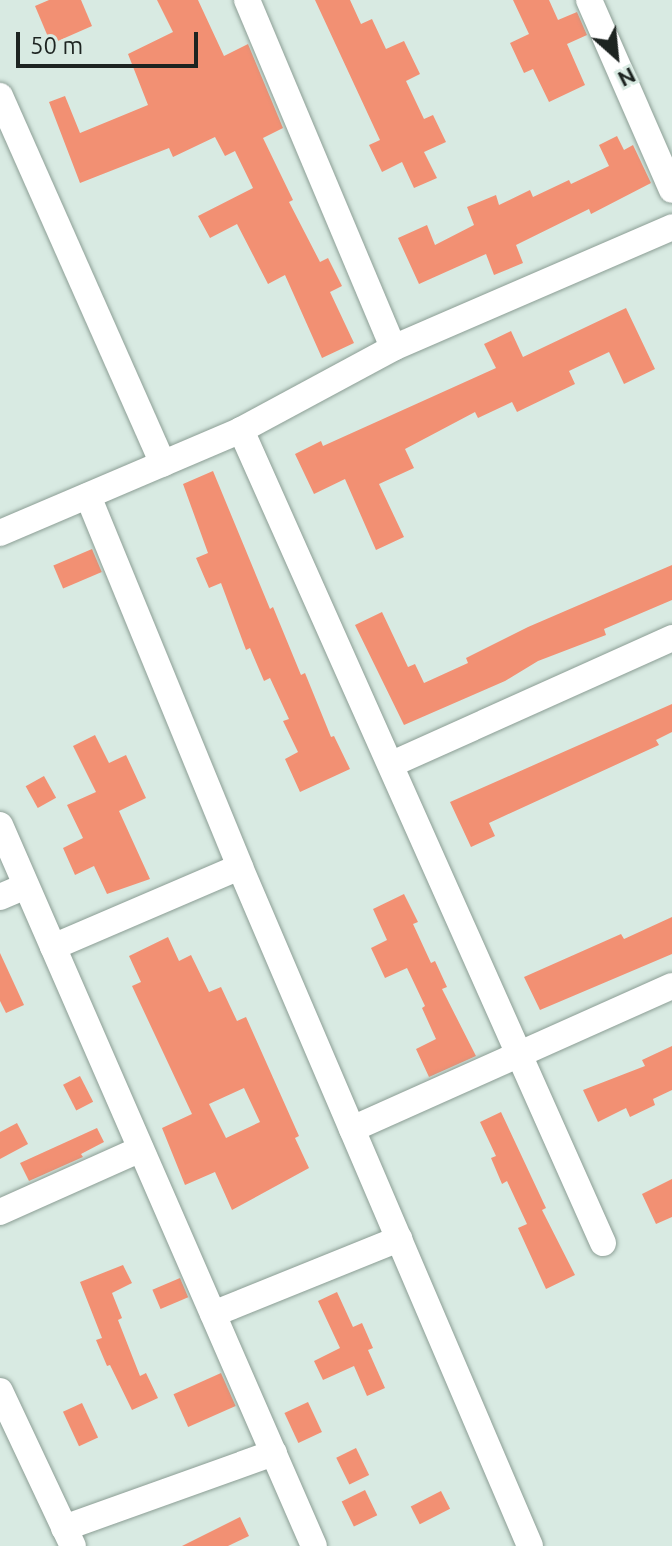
<!DOCTYPE html>
<style>
body{margin:0}
#map{position:relative;width:672px;height:1546px;overflow:hidden;background:#d8eae2;font-family:Ubuntu,sans-serif}
div>[style]{position:absolute}
[style*='--x']{left:calc(var(--x)*1px);top:calc(var(--y)*1px);width:calc(var(--w)*1px);rotate:calc(var(--a)*1deg)}
.building>*{inset:0;background:#f29073;transform-origin:0 0}
.roads{filter:drop-shadow(0 0 2px #8c9e95) drop-shadow(0 0 2px #8c9e95)}
.street>*{height:26px;margin:-13px;padding:0 13px;transform-origin:13px;border-radius:13px;background:#fff}
span{translate:-50% -50%;white-space:nowrap;text-align:center;line-height:1.15;-webkit-text-stroke:7px #d8eae2;paint-order:stroke}
.north{position:absolute;left:576px;top:16px;width:80px;height:80px;-webkit-text-stroke:6px #d8eae2;paint-order:stroke;rotate:153deg;font-size:22px;font-weight:700;line-height:32px;text-align:center;color:#1d2421}
.north::after{content:'';display:block;margin:auto;width:28px;height:36px;background:#1d2421;clip-path:polygon(50% 0,100% 100%,50% 72%,0 100%)}
.scale{position:absolute;left:16px;top:32px;width:182px;height:36px;box-sizing:border-box;border:4px solid #1d2421;border-top:0;padding-left:10px;font-size:24px;line-height:28px;white-space:nowrap;color:#1d2421;-webkit-text-stroke:6px #d8eae2;paint-order:stroke}
</style>
<div id="map">
<div class="building">
<div style="clip-path:polygon(49px 0,81px 0,92px 26px,51px 44px,35px 6px)"></div>
<div style="clip-path:polygon(157px 0,198px 0,224px 56px,248px 44px,283px 128px,263px 138px,293px 200px,289px 202px,320px 262px,328px 258px,342px 286px,330px 292px,354px 343px,322px 358px,285px 275px,268px 284px,237px 224px,210px 238px,198px 216px,253px 188px,235px 151px,225px 156px,215px 137px,173px 157px,169px 148px,80px 183px,49px 102px,65px 96px,80px 133px,148px 105px,128px 54px,173px 32px)"></div>
<div style="clip-path:polygon(315px 0,350px 0,361px 24px,372px 19px,386px 49px,404px 41px,420px 74px,406px 81px,424px 119px,433px 115px,446px 142px,424px 152px,437px 178px,414px 188px,402px 162px,382px 172px,369px 145px,380px 140px)"></div>
<div style="clip-path:polygon(513px 0,549px 0,558px 20px,577px 12px,587px 35px,567px 44px,585px 85px,549px 102px,533px 69px,524px 73px,510px 43px,529px 34px)"></div>
<div style="clip-path:polygon(617px 136px,624px 150px,633px 145px,651px 183px,591px 214px,589px 209px,516px 245px,523px 263px,494px 275px,486px 254px,419px 284px,398px 238px,427px 225px,435px 245px,474px 225px,467px 207px,496px 195px,499px 205px,530px 190px,533px 197px,569px 180px,571px 184px,609px 166px,599px 145px)"></div>
<div style="clip-path:polygon(626px 308px,655px 369px,624px 384px,609px 352px,569px 371px,575px 384px,517px 412px,512px 402px,478px 418px,475px 412px,405px 449px,414px 468px,379px 484px,404px 537px,376px 550px,345px 479px,314px 494px,295px 454px,321px 441px,323px 446px,496px 368px,484px 344px,511px 331px,523px 357px)"></div>
<div style="clip-path:polygon(213px 471px,270px 609px,273px 607px,301px 675px,305px 673px,331px 737px,334px 736px,350px 769px,300px 792px,285px 759px,298px 752px,283px 721px,289px 719px,270px 678px,264px 681px,250px 648px,246px 650px,221px 583px,209px 588px,196px 558px,208px 553px,183px 484px)"></div>
<div style="left:92px;top:549px;width:25px;height:42px;rotate:67deg"></div>
<div style="clip-path:polygon(672px 565px,672px 600px,604px 629px,606px 635px,538px 661px,505px 681px,404px 725px,355px 625px,382px 612px,408px 667px,415px 664px,424px 683px,468px 663px,466px 658px,528px 627px)"></div>
<div style="clip-path:polygon(672px 704px,672px 732px,656px 740px,659px 745px,489px 823px,495px 836px,471px 847px,450px 802px)"></div>
<div style="clip-path:polygon(95px 735px,109px 763px,126px 755px,146px 798px,119px 811px,150px 879px,107px 894px,94px 866px,75px 875px,63px 848px,83px 838px,67px 805px,96px 792px,73px 746px)"></div>
<div style="left:44px;top:776px;width:25px;height:21px;rotate:61deg"></div>
<div style="clip-path:polygon(404px 894px,418px 922px,413px 924px,431px 963px,435px 961px,447px 987px,442px 989px,476px 1056px,429px 1077px,416px 1049px,436px 1039px,422px 1008px,425px 1006px,407px 968px,385px 978px,371px 948px,387px 940px,373px 909px)"></div>
<div style="clip-path:polygon(672px 917px,672px 954px,540px 1010px,524px 977px,621px 934px,624px 939px)"></div>
<div style="clip-path:polygon(evenodd,168px 937px,179px 961px,191px 955px,209px 992px,221px 987px,237px 1021px,246px 1017px,299px 1136px,295px 1138px,309px 1168px,232px 1210px,215px 1172px,185px 1185px,162px 1128px,192px 1114px,132px 986px,141px 982px,129px 956px,168px 937px,244px 1088px,260px 1122px,226px 1138px,209px 1104px,244px 1088px)"></div>
<div style="clip-path:polygon(0 953px,24px 1005px,6px 1013px,0 1001px)"></div>
<div style="clip-path:polygon(672px 1046px,672px 1090px,653px 1099px,655px 1105px,630px 1117px,626px 1108px,598px 1122px,583px 1090px,645px 1066px,642px 1060px)"></div>
<div style="left:80px;top:1076px;width:29px;height:19px;rotate:63deg"></div>
<div style="clip-path:polygon(501px 1112px,546px 1208px,542px 1210px,575px 1275px,546px 1289px,518px 1228px,527px 1224px,507px 1181px,502px 1184px,491px 1158px,496px 1156px,480px 1122px)"></div>
<div style="clip-path:polygon(17px 1123px,28px 1144px,0 1159px,0 1132px)"></div>
<div style="clip-path:polygon(97px 1128px,104px 1142px,81px 1154px,83px 1157px,29px 1181px,20px 1163px)"></div>
<div style="clip-path:polygon(672px 1179px,672px 1217px,656px 1224px,642px 1194px)"></div>
<div style="clip-path:polygon(123px 1265px,132px 1283px,112px 1293px,122px 1318px,118px 1320px,140px 1376px,146px 1373px,158px 1398px,132px 1410px,110px 1365px,107px 1366px,96px 1340px,102px 1338px,80px 1282px)"></div>
<div style="left:180px;top:1278px;width:21px;height:30px;rotate:67deg"></div>
<div style="clip-path:polygon(337px 1292px,353px 1327px,362px 1323px,373px 1348px,368px 1350px,385px 1388px,367px 1396px,354px 1366px,323px 1380px,314px 1361px,340px 1348px,318px 1301px)"></div>
<div style="left:221px;top:1373px;width:36px;height:52px;rotate:66deg"></div>
<div style="left:308px;top:1402px;width:33px;height:26px;rotate:65deg"></div>
<div style="left:82px;top:1403px;width:38px;height:21px;rotate:65deg"></div>
<div style="left:356px;top:1448px;width:30px;height:22px;rotate:64deg"></div>
<div style="left:365px;top:1490px;width:28px;height:26px;rotate:64deg"></div>
<div style="left:441px;top:1491px;width:20px;height:34px;rotate:63deg"></div>
<div style="clip-path:polygon(240px 1517px,249px 1536px,228px 1546px,182px 1546px)"></div>
</div>
<div class="roads">
<div class="street">
<div style="--x:247;--y:0;--w:377;--a:67.2"></div>
<div style="--x:589;--y:0;--w:207;--a:66.4"></div>
<div style="--x:0;--y:96;--w:402;--a:66.1"></div>
<div style="--x:241;--y:430;--w:890;--a:66"></div>
<div style="--x:88;--y:496;--w:401;--a:67.7"></div>
<div style="--x:240;--y:867;--w:738;--a:66.87"></div>
<div style="--x:0;--y:533;--w:262;--a:-23.1"></div>
<div style="--x:241;--y:430;--w:173;--a:-28.3"></div>
<div style="--x:393;--y:348;--w:304;--a:-23.4"></div>
<div style="--x:392;--y:764;--w:307;--a:-24.2"></div>
<div style="--x:0;--y:825;--w:786;--a:66.47"></div>
<div style="--x:0;--y:897;--w:28;--a:-23"></div>
<div style="--x:53;--y:947;--w:203;--a:-23.2"></div>
<div style="--x:352;--y:1129;--w:350;--a:-24.1"></div>
<div style="--x:0;--y:1212;--w:154;--a:-24.1"></div>
<div style="--x:213;--y:1314;--w:201;--a:-22"></div>
<div style="--x:0;--y:1391;--w:171;--a:64.8"></div>
<div style="--x:64;--y:1528;--w:223;--a:-19.7"></div>
</div>
</div>
<div class="north">N</div>
<div class="scale">50 m</div>
</div>
